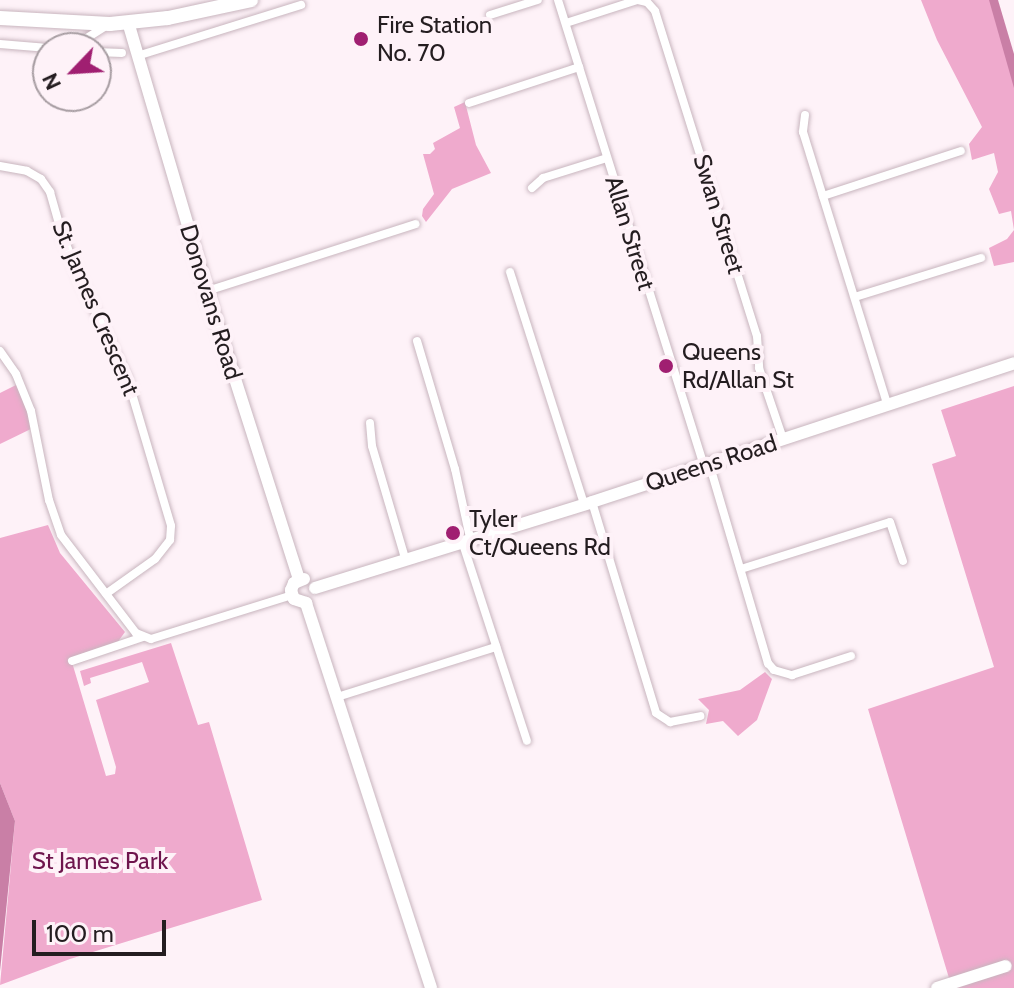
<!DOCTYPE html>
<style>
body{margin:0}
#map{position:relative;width:1014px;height:988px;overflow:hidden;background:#fef2f8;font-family:Cabin,sans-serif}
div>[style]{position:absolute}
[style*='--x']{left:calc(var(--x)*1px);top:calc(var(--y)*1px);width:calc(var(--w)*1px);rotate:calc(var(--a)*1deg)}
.green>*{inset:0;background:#efaacd}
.water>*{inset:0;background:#c97fa6}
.roads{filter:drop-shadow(0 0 2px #c8b5be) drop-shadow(0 0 2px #c8b5be)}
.street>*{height:8px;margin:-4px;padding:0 4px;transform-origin:4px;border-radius:4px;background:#fff}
.secondary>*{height:12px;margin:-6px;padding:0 6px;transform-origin:6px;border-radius:6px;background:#fff}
.primary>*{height:14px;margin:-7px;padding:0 7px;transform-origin:7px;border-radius:7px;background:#fff}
.dots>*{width:22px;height:22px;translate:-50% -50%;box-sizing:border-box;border:4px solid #fef2f8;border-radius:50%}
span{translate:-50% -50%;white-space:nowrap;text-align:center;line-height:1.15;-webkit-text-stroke:8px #fef2f8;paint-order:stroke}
.poi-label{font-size:24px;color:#241d20}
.left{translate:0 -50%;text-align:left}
.street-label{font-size:24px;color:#241d20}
.park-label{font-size:24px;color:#6e154d}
.north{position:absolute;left:32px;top:32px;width:80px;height:80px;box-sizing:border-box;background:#fef2f8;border:2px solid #a79da2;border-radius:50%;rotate:245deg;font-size:22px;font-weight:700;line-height:32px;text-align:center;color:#241d20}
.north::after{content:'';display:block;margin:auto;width:28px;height:36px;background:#a01f71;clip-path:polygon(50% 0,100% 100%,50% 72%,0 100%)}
.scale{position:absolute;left:32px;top:920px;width:134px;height:36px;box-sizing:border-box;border:4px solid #241d20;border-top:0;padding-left:10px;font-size:24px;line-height:28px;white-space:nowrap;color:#241d20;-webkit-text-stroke:6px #fef2f8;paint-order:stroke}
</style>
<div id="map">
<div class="green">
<div style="clip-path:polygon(921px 0,995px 0,1014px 66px,1014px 262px,994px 266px,989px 248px,1007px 239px,1014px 230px,1011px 211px,999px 214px,989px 189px,998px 172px,994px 153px,972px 160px,969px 144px,982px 127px,937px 40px)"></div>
<div style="clip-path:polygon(465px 102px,476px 145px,491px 173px,452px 189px,426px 222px,422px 216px,423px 209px,434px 194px,423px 154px,430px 154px,435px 149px,433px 143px,460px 128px,454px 107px)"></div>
<div style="clip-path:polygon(20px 383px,35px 427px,0 444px,0 393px)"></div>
<div style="clip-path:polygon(1014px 386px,1014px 988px,952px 988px,868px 709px,994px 667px,932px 464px,956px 456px,941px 410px)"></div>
<div style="clip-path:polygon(48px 525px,60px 553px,125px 632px,117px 643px,71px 659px,106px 776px,115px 774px,116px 767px,96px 700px,149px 682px,142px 662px,90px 678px,91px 683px,84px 686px,80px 671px,171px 643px,198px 725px,209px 722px,262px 900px,70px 959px,0 985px,15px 821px,0 783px,0 538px)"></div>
<div style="clip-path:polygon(765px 672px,772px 679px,757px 720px,738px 736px,723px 721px,706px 724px,709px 710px,698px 699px,740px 690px)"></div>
</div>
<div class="water">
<div style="clip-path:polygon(989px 0,998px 0,1014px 54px,1014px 88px)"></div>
<div style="clip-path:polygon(0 783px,15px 821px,0 971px)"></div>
</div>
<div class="roads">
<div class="street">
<div style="--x:558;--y:0;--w:487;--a:72.6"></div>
<div style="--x:638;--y:0;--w:9;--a:13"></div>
<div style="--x:647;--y:2;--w:12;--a:48"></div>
<div style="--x:655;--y:11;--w:341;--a:72.6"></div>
<div style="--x:757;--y:336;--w:32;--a:86"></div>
<div style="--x:759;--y:368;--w:75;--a:71.3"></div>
<div style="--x:490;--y:15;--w:50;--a:-17.4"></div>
<div style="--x:566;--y:23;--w:75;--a:-17.9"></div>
<div style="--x:0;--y:44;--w:48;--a:4.8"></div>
<div style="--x:71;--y:48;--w:41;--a:-32.2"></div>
<div style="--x:96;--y:52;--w:26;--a:2"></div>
<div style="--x:137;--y:56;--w:172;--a:-17.3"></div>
<div style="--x:469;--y:103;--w:116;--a:-18.1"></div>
<div style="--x:805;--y:115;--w:17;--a:97"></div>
<div style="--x:803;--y:132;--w:285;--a:72.8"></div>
<div style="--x:0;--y:166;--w:27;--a:10"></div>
<div style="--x:27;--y:171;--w:16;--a:30"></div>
<div style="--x:41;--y:179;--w:16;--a:55"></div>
<div style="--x:50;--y:192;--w:41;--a:74.2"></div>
<div style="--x:61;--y:231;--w:49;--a:68.6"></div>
<div style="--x:79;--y:277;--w:111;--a:64.4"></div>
<div style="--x:127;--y:377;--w:155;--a:73.5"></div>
<div style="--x:171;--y:526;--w:14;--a:94"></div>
<div style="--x:170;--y:540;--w:24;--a:128"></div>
<div style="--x:155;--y:559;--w:60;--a:144.5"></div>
<div style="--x:532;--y:188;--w:15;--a:-42"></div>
<div style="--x:543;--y:178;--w:67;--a:-17.4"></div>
<div style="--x:823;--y:196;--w:145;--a:-18.1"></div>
<div style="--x:510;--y:272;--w:244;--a:72.3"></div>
<div style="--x:207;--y:291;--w:219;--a:-17.8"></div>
<div style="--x:855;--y:297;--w:132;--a:-17.2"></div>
<div style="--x:417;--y:341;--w:134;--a:73.5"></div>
<div style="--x:455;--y:469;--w:71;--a:77.7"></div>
<div style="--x:0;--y:351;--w:28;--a:55"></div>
<div style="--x:16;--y:374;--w:40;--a:68"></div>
<div style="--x:31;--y:411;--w:91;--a:78.6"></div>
<div style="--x:49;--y:500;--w:37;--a:71"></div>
<div style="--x:61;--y:535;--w:123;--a:52.6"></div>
<div style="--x:136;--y:633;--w:16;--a:22"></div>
<div style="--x:151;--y:639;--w:148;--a:-17.3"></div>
<div style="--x:370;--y:423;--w:23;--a:85"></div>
<div style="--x:372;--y:446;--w:117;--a:73.6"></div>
<div style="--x:709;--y:463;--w:209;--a:73.6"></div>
<div style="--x:768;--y:663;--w:9;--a:49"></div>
<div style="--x:774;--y:670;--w:19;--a:16"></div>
<div style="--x:792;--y:675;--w:62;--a:-17.9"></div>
<div style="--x:592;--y:502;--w:220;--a:73.1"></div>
<div style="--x:656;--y:713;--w:17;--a:33"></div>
<div style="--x:670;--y:722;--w:31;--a:-11"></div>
<div style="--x:462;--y:541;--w:210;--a:72"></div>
<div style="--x:741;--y:569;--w:156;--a:-17.5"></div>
<div style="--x:890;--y:522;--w:41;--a:71.6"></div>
<div style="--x:72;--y:661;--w:75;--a:-18.7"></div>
<div style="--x:337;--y:697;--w:167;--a:-17.5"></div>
</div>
<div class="secondary">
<div style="--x:128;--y:22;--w:280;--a:73.6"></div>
<div style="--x:207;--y:291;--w:303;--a:72.3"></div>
<div style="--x:304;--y:579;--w:11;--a:158"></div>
<div style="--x:294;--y:583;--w:8;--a:113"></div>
<div style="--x:291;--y:590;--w:9;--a:72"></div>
<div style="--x:294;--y:599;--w:13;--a:18"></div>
<div style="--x:315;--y:588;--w:290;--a:-17.2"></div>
<div style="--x:592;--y:502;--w:444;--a:-18.2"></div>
<div style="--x:306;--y:603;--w:405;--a:72"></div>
<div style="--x:937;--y:988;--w:72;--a:-17.7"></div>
</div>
<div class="primary">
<div style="--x:0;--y:18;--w:110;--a:3.1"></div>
<div style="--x:110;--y:24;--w:58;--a:-5.9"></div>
<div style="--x:168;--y:18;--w:85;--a:-12.2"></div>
</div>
</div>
<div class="dots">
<div style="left:361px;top:39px;background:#a01f71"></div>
<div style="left:666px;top:366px;background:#a01f71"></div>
<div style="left:453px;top:533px;background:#a01f71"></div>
</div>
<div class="poi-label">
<span class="left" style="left:377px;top:39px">Fire Station<br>No. 70</span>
<span class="left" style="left:682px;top:366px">Queens<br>Rd/Allan St</span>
<span class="left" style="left:469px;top:533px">Tyler<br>Ct/Queens Rd</span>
</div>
<div class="street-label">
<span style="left:719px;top:214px;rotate:73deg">Swan Street</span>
<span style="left:630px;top:233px;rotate:73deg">Allan Street</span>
<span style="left:211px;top:302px;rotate:73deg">Donovans Road</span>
<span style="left:96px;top:308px;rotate:67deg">St. James Crescent</span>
<span style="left:711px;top:463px;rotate:-18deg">Queens Road</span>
</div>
<div class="park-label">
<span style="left:100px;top:861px">St James Park</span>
</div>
<div class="north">N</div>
<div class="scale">100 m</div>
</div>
